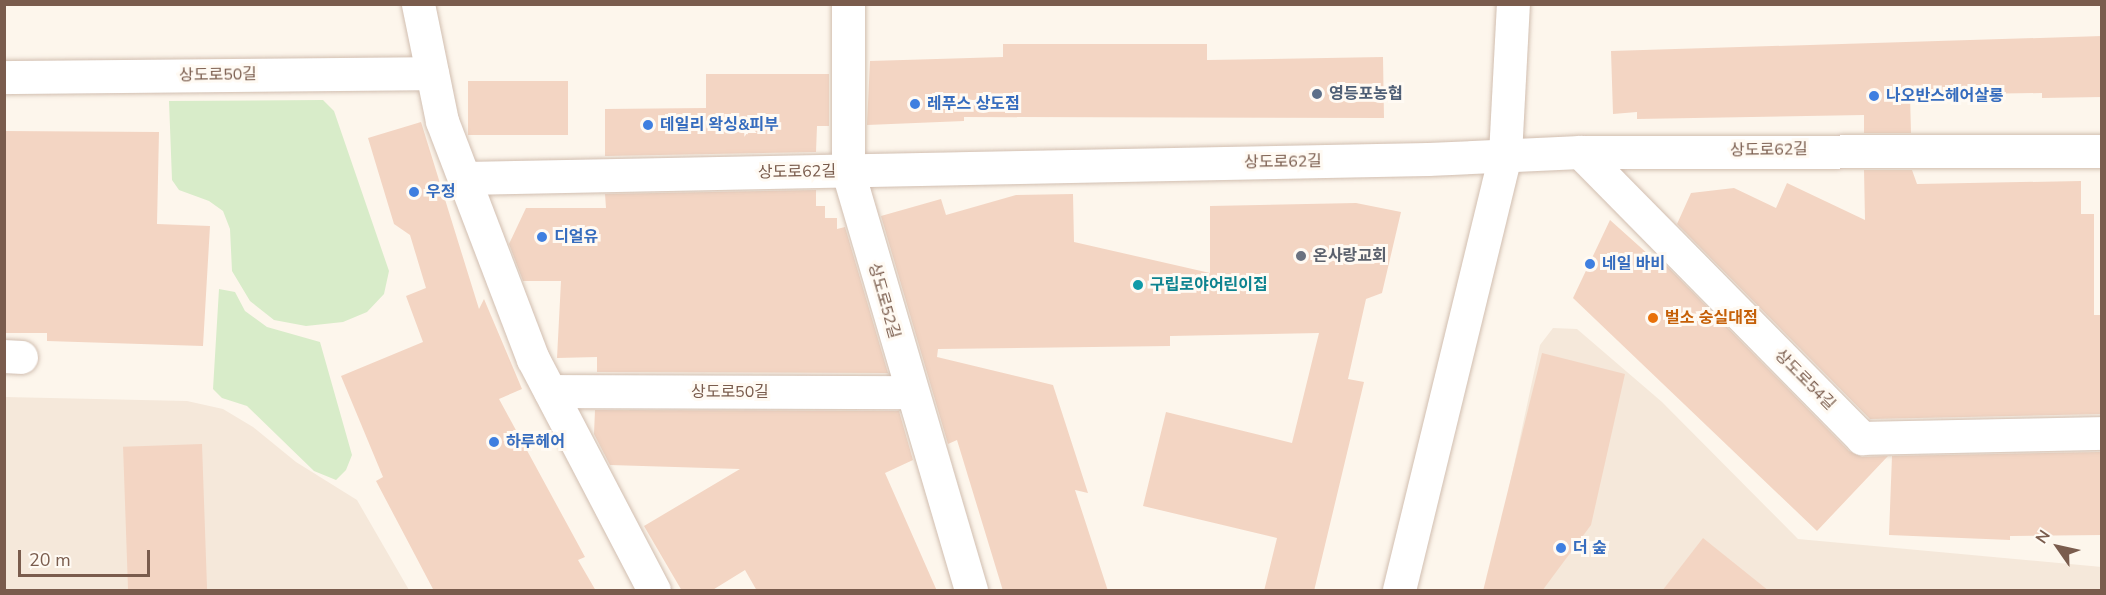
<!DOCTYPE html>
<meta charset="utf-8">
<style>
body{margin:0}
#map{position:relative;width:2106px;height:595px;overflow:hidden;background:#fdf6ec;font-family:"Nunito Sans","Noto Sans KR",sans-serif}
div>[style]{position:absolute}
[style*='--x']{left:calc(var(--x)*1px);top:calc(var(--y)*1px);width:calc(var(--w)*1px);rotate:calc(var(--a)*1deg)}
.residential>*{inset:0;background:#f5e8da}
.green>*{inset:0;background:#d8ecc9}
.building>*{inset:0;background:#f3d5c3;transform-origin:0 0}
.roads{filter:drop-shadow(0 0 2px #d1beb0) drop-shadow(0 0 2px #d1beb0)}
.minor>*{height:33px;margin:-16.5px;padding:0 16.5px;transform-origin:16.5px;border-radius:16.5px;background:#fff}
.dots>*{width:16px;height:16px;translate:-50% -50%;box-sizing:border-box;border:3px solid #fffaf3;border-radius:50%}
span{translate:-50% -50%;white-space:nowrap;text-align:center;line-height:1.15;-webkit-text-stroke:6px #fffaf3;paint-order:stroke}
.street-label{font-size:16px;color:#7a5c4d}
.service-label{font-size:16px;color:#4e5e75;font-weight:700}
.left{translate:0 -50%;text-align:left}
.shop-label{font-size:16px;color:#366cbe;font-weight:700}
.worship-label{font-size:16px;color:#5b616d;font-weight:700}
.culture-label{font-size:16px;color:#0d838f;font-weight:700}
.food-label{font-size:16px;color:#c56008;font-weight:700}
.frame{position:absolute;inset:0;border:6px solid #7a5c4d;pointer-events:none}
.north{position:absolute;left:2028px;top:517px;width:60px;height:60px;-webkit-text-stroke:4px #fffaf3;paint-order:stroke;rotate:304deg;font-size:16px;font-weight:700;line-height:24px;text-align:center;color:#7a5c4d}
.north::after{content:'';display:block;margin:auto;width:21px;height:27px;background:#7a5c4d;clip-path:polygon(50% 0,100% 100%,50% 72%,0 100%)}
.scale{position:absolute;left:18px;top:550px;width:132px;height:27px;box-sizing:border-box;border:3px solid #7a5c4d;border-top:0;padding-left:8px;font-size:18px;line-height:21px;white-space:nowrap;color:#7a5c4d;-webkit-text-stroke:4px #fffaf3;paint-order:stroke}
</style>
<div id="map">
<div class="residential">
<div style="clip-path:polygon(1553px 328px,1577px 329px,1662px 402px,1798px 539px,2102px 567px,2101px 590px,1487px 590px,1540px 345px)"></div>
<div style="clip-path:polygon(5px 397px,187px 401px,223px 409px,253px 427px,296px 462px,357px 500px,409px 590px,5px 590px)"></div>
</div>
<div class="green">
<div style="clip-path:polygon(323px 100px,334px 111px,389px 271px,384px 294px,367px 312px,343px 322px,306px 326px,274px 320px,250px 301px,232px 271px,230px 229px,223px 211px,209px 201px,179px 190px,172px 180px,169px 101px)"></div>
<div style="clip-path:polygon(219px 289px,235px 292px,245px 311px,267px 327px,320px 342px,352px 455px,346px 470px,336px 480px,314px 471px,247px 406px,222px 398px,213px 389px)"></div>
</div>
<div class="building">
<div style="clip-path:polygon(2102px 36px,2102px 97px,2042px 98px,2042px 93px,1910px 95px,1911px 133px,1864px 133px,1864px 115px,1637px 119px,1637px 112px,1613px 114px,1611px 51px)"></div>
<div style="clip-path:polygon(1003px 44px,1207px 44px,1207px 60px,1383px 57px,1384px 118px,964px 117px,964px 121px,867px 125px,870px 61px,1003px 57px)"></div>
<div style="clip-path:polygon(706px 74px,829px 74px,829px 126px,817px 126px,816px 152px,605px 156px,605px 109px,706px 108px)"></div>
<div style="left:568px;top:81px;width:54px;height:100px;rotate:90deg"></div>
<div style="clip-path:polygon(421px 122px,479px 309px,484px 299px,522px 389px,499px 399px,585px 557px,578px 560px,596px 591px,434px 591px,376px 481px,383px 477px,341px 376px,423px 342px,406px 296px,426px 288px,410px 235px,394px 224px,368px 138px)"></div>
<div style="clip-path:polygon(4px 131px,159px 132px,157px 224px,210px 226px,203px 346px,47px 341px,47px 333px,4px 333px)"></div>
<div style="clip-path:polygon(1864px 170px,1912px 170px,1917px 184px,2081px 181px,2081px 214px,2094px 214px,2094px 315px,2102px 315px,2102px 414px,1870px 419px,1677px 224px,1691px 193px,1734px 188px,1776px 208px,1787px 183px,1865px 220px)"></div>
<div style="clip-path:polygon(816px 190px,816px 206px,825px 206px,825px 218px,837px 218px,837px 229px,845px 227px,888px 373px,597px 372px,597px 357px,557px 358px,561px 281px,523px 281px,509px 244px,526px 208px,606px 208px,605px 194px)"></div>
<div style="clip-path:polygon(1073px 194px,1074px 242px,1210px 273px,1210px 206px,1356px 203px,1401px 212px,1382px 293px,1366px 299px,1348px 379px,1364px 382px,1314px 591px,1264px 591px,1277px 538px,1143px 506px,1166px 412px,1292px 443px,1319px 333px,1170px 336px,1170px 346px,938px 349px,937px 357px,1053px 385px,1088px 493px,1075px 490px,1108px 591px,1003px 591px,957px 440px,948px 444px,881px 216px,941px 199px,946px 215px,1016px 195px)"></div>
<div style="clip-path:polygon(1610px 220px,1658px 263px,1660px 259px,1849px 451px,1862px 457px,1888px 456px,1817px 531px,1573px 298px)"></div>
<div style="clip-path:polygon(1542px 353px,1625px 374px,1591px 525px,1542px 591px,1483px 591px)"></div>
<div style="clip-path:polygon(595px 410px,899px 411px,913px 460px,885px 473px,937px 591px,757px 591px,745px 570px,711px 591px,682px 591px,644px 526px,740px 469px,610px 465px,594px 434px)"></div>
<div style="left:202px;top:444px;width:147px;height:79px;rotate:88deg"></div>
<div style="clip-path:polygon(2102px 452px,2102px 535px,2010px 536px,2010px 540px,1889px 535px,1892px 456px)"></div>
<div style="clip-path:polygon(1703px 538px,1769px 591px,1662px 591px)"></div>
</div>
<div class="roads">
<div class="minor">
<div style="--x:418;--y:4;--w:119;--a:78.4"></div>
<div style="--x:442;--y:121;--w:255;--a:69.1"></div>
<div style="--x:533;--y:359;--w:261;--a:62.4"></div>
<div style="--x:848;--y:4;--w:168;--a:90"></div>
<div style="--x:848;--y:172;--w:436;--a:73.6"></div>
<div style="--x:4;--y:77;--w:428;--a:-0.5"></div>
<div style="--x:1580;--y:152;--w:402;--a:45.4"></div>
<div style="--x:1862;--y:438;--w:240;--a:-1.2"></div>
<div style="--x:464;--y:178;--w:964;--a:-1.13"></div>
<div style="--x:1428;--y:159;--w:152;--a:-2.6"></div>
<div style="--x:1580;--y:152;--w:522;--a:-0.11"></div>
<div style="--x:4;--y:356;--w:17;--a:3"></div>
<div style="--x:550;--y:391;--w:360;--a:0.2"></div>
<div style="--x:1399;--y:590;--w:448;--a:-76.3"></div>
<div style="--x:1505;--y:155;--w:151;--a:-87"></div>
</div>
</div>
<div class="dots">
<div style="left:1317px;top:94px;background:#5c6f8a"></div>
<div style="left:1874px;top:96px;background:#3f7fe0"></div>
<div style="left:915px;top:104px;background:#3f7fe0"></div>
<div style="left:648px;top:125px;background:#3f7fe0"></div>
<div style="left:414px;top:192px;background:#3f7fe0"></div>
<div style="left:542px;top:237px;background:#3f7fe0"></div>
<div style="left:1301px;top:256px;background:#6b7280"></div>
<div style="left:1590px;top:264px;background:#3f7fe0"></div>
<div style="left:1138px;top:285px;background:#0f9aa8"></div>
<div style="left:1653px;top:318px;background:#e8710a"></div>
<div style="left:494px;top:442px;background:#3f7fe0"></div>
<div style="left:1561px;top:548px;background:#3f7fe0"></div>
</div>
<div class="street-label">
<span style="left:218px;top:75px;rotate:-1deg">상도로50길</span>
<span style="left:1769px;top:150px;rotate:-1deg">상도로62길</span>
<span style="left:1283px;top:162px;rotate:-1deg">상도로62길</span>
<span style="left:797px;top:172px;rotate:-1deg">상도로62길</span>
<span style="left:884px;top:301px;rotate:74deg">상도로52길</span>
<span style="left:1805px;top:380px;rotate:45deg">상도로54길</span>
<span style="left:730px;top:392px">상도로50길</span>
</div>
<div class="service-label">
<span class="left" style="left:1329px;top:94px">영등포농협</span>
</div>
<div class="shop-label">
<span class="left" style="left:1886px;top:96px">나오반스헤어살롱</span>
<span class="left" style="left:927px;top:104px">레푸스 상도점</span>
<span class="left" style="left:660px;top:125px">데일리 왁싱&amp;피부</span>
<span class="left" style="left:426px;top:192px">우정</span>
<span class="left" style="left:554px;top:237px">디얼유</span>
<span class="left" style="left:1602px;top:264px">네일 바비</span>
<span class="left" style="left:506px;top:442px">하루헤어</span>
<span class="left" style="left:1573px;top:548px">더 숲</span>
</div>
<div class="worship-label">
<span class="left" style="left:1313px;top:256px">온사랑교회</span>
</div>
<div class="culture-label">
<span class="left" style="left:1150px;top:285px">구립로야어린이집</span>
</div>
<div class="food-label">
<span class="left" style="left:1665px;top:318px">벌소 숭실대점</span>
</div>
<div class="frame"></div>
<div class="north">N</div>
<div class="scale">20 m</div>
</div>
